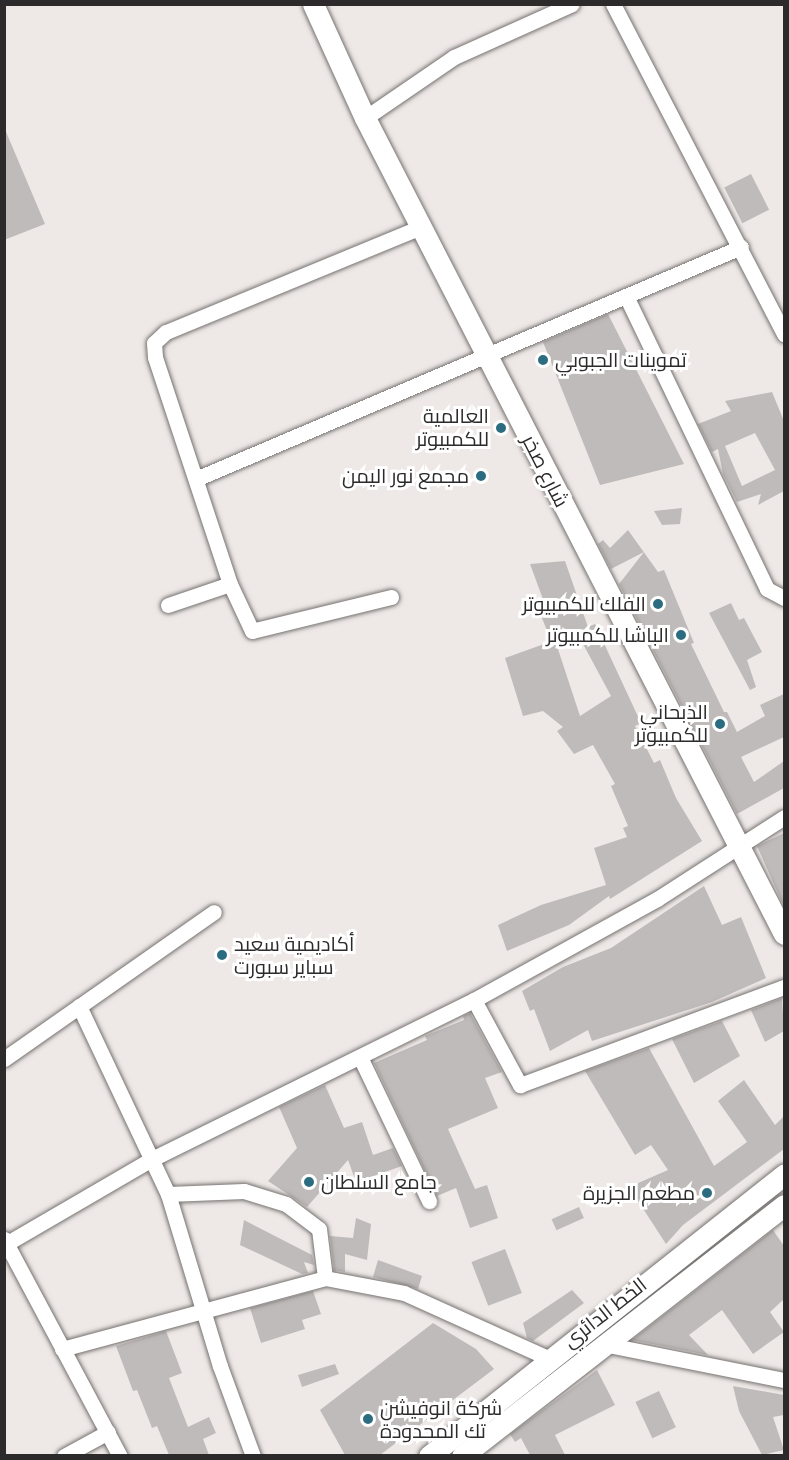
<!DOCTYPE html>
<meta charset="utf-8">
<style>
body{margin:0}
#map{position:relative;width:789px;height:1460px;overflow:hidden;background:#eee9e7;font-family:Karla,Cairo,sans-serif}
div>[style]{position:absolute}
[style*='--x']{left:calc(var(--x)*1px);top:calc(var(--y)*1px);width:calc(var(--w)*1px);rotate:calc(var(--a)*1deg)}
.building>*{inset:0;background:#bfbbba;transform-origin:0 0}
.roads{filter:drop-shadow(0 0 2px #767270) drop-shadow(0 0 2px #767270)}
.street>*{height:15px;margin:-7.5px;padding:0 7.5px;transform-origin:7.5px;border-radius:7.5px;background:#fff}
.secondary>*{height:21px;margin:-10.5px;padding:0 10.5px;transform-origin:10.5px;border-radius:10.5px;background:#fff}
.dots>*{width:16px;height:16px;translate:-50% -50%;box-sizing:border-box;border:3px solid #fff;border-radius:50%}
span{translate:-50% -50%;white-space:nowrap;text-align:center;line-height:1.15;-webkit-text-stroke:6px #fff;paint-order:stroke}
.poi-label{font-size:20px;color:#2c2a2a}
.left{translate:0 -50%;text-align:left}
.right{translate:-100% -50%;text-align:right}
.street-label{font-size:20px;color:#2c2a2a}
.frame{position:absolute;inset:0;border:6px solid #2c2a2a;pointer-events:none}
</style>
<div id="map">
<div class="building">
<div style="clip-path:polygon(4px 127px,45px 224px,4px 240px)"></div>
<div style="left:751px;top:174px;width:40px;height:30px;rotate:63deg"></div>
<div style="clip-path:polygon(608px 314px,684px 464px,600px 485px,543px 342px)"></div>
<div style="clip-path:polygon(evenodd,772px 392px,784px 421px,784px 491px,758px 505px,761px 494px,737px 502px,723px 474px,718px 449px,712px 452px,698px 424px,731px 411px,725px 401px,772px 392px,755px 433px,775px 470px,742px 486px,725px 446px,755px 433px)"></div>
<div style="clip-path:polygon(682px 508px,680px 524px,662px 525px,654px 511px)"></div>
<div style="clip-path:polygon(628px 530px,658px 572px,664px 570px,694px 643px,691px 644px,724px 712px,727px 712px,737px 732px,765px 716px,760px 705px,784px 694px,784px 737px,741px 757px,754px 782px,784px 761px,784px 788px,737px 814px,619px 584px,644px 552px,611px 569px,598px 544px,603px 540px,610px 548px)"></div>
<div style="clip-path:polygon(565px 561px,588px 627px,595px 624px,641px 723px,635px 726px,654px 763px,660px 760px,676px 798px,702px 841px,610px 899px,609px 896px,569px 925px,507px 951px,498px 925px,541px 905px,606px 885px,594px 848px,627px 837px,623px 828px,628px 826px,611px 786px,615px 784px,593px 745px,574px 754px,557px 731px,563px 727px,543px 711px,523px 716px,505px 658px,555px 640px,580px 716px,611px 696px,575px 629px,550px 638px,540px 613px,547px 610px,530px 564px)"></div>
<div style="clip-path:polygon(731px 603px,739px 620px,744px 618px,762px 652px,747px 660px,756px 687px,750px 690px,709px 613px)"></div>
<div style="clip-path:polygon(784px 833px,784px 907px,757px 846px)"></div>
<div style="clip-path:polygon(704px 886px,722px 925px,741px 917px,766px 978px,712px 1002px,592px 1041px,588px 1030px,550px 1051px,534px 1009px,530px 1011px,522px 991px,563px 967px,611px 948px)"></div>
<div style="clip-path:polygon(782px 998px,784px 1031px,765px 1042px,751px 1010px)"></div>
<div style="clip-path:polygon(470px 1013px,502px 1072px,485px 1078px,498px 1108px,448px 1129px,475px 1189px,487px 1185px,498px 1218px,470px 1228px,456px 1188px,437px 1196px,374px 1063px,427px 1040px,425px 1036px,464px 1020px,463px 1016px)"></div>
<div style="clip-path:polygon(722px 1021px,740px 1056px,694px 1083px,672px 1039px)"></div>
<div style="clip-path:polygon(649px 1048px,714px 1166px,747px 1142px,718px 1101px,744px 1080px,775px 1125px,784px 1116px,784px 1149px,683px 1225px,666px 1244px,629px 1187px,668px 1170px,651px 1145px,635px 1155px,585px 1071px)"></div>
<div style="clip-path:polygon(325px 1085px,344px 1128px,362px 1122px,373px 1155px,393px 1148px,402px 1166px,356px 1182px,348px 1160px,307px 1207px,268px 1181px,297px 1148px,279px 1107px)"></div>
<div style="left:579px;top:1207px;width:12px;height:30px;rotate:66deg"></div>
<div style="clip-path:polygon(356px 1218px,371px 1224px,367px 1260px,345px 1254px,345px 1272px,334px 1270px,330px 1236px,353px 1238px)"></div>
<div style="clip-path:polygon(244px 1220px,312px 1255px,314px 1265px,304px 1262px,308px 1273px,302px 1274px,240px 1245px)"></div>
<div style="clip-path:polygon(773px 1230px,784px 1246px,784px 1299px,770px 1312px,784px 1332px,753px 1354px,722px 1310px,689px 1335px,708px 1355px,632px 1340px)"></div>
<div style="left:505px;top:1249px;width:47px;height:36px;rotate:69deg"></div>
<div style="clip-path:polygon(378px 1260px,422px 1276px,418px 1289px,373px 1277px)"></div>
<div style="clip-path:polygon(572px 1290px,584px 1303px,533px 1341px,527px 1338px,523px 1323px)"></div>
<div style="clip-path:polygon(313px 1291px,321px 1314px,302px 1320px,305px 1329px,261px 1343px,250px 1308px)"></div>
<div style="clip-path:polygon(433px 1323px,476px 1349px,494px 1369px,380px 1455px,345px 1455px,320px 1410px)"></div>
<div style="clip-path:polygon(166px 1331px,182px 1373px,169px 1378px,188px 1427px,209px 1417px,216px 1433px,203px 1439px,209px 1455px,169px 1455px,157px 1426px,152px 1428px,137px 1390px,133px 1391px,116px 1346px)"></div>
<div style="clip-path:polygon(335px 1364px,339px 1374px,302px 1387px,298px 1375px)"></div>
<div style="clip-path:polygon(597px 1370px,615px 1405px,555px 1435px,565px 1455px,530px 1455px,521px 1438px,515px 1442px,510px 1434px)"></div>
<div style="clip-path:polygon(733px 1386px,784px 1395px,784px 1415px,773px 1417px,784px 1450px,762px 1455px,739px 1411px)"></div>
<div style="left:659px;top:1391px;width:40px;height:26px;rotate:65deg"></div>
</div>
<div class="roads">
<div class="street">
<div style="--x:613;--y:4;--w:372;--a:62.6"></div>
<div style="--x:365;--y:118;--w:108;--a:-34.4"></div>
<div style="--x:454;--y:57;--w:129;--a:-24.2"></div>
<div style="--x:626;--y:296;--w:325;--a:64.3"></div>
<div style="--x:767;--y:589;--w:19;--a:28"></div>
<div style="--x:198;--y:478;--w:590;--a:-23.05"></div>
<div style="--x:391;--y:597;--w:143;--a:166.3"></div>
<div style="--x:252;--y:631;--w:52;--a:-115.1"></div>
<div style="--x:230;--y:584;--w:239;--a:-108.3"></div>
<div style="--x:155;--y:357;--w:14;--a:-94"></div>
<div style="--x:154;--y:343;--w:16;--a:-43"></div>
<div style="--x:166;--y:332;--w:276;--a:-22.4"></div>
<div style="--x:168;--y:605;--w:65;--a:-18.7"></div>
<div style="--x:474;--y:1000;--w:97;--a:61.6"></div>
<div style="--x:520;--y:1085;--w:282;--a:-20.4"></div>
<div style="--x:79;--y:1006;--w:208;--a:64.7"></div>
<div style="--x:168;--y:1194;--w:180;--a:73.2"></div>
<div style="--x:220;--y:1366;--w:96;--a:69.9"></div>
<div style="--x:360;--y:1057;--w:160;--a:64.4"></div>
<div style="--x:4;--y:1059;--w:256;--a:-35"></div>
<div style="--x:168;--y:1194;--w:76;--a:-2.3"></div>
<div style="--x:244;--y:1191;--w:44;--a:17.2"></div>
<div style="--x:286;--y:1204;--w:41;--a:37.1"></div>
<div style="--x:319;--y:1229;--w:49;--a:83"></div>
<div style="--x:4;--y:1239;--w:246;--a:61.9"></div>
<div style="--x:4;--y:1245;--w:169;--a:-30.2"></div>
<div style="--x:150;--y:1160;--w:361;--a:-26.3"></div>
<div style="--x:474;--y:1000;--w:209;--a:-28.9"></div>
<div style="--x:657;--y:899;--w:151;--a:-32.8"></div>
<div style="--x:604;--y:1344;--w:184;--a:11.3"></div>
<div style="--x:62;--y:1349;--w:272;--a:-15.1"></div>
<div style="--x:325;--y:1278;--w:80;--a:10.8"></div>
<div style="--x:404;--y:1293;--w:158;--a:24.3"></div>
<div style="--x:64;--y:1456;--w:50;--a:-28.6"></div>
</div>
<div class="secondary">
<div style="--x:313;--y:4;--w:125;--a:65.5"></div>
<div style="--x:365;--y:118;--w:917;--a:62.82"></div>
<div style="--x:429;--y:1456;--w:453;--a:-38.4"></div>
<div style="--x:462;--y:1456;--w:408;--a:-37.9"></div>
</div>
</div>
<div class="dots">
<div style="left:543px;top:360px;background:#2c6c80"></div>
<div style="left:501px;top:428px;background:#2c6c80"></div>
<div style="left:481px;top:476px;background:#2c6c80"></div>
<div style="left:658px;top:604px;background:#2c6c80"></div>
<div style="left:681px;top:635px;background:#2c6c80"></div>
<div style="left:720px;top:724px;background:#2c6c80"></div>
<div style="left:222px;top:955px;background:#2c6c80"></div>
<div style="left:309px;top:1182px;background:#2c6c80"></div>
<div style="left:707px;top:1193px;background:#2c6c80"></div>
<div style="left:368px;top:1419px;background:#2c6c80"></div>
</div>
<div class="poi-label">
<span class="left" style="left:555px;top:360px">تموينات الجبوبي</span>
<span class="right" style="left:489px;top:428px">العالمية<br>للكمبيوتر</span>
<span class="right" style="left:469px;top:476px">مجمع نور اليمن</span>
<span class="right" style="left:646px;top:604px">الفلك للكمبيوتر</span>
<span class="right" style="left:669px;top:635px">الباشا للكمبيوتر</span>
<span class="right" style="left:708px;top:724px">الذبحاني<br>للكمبيوتر</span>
<span class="left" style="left:234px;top:956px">أكاديمية سعيد<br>سباير سبورت</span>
<span class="left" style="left:321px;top:1182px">جامع السلطان</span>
<span class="right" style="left:695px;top:1193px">مطعم الجزيرة</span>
<span class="left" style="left:380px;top:1420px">شركة انوفيشن<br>تك المحدودة</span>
</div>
<div class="street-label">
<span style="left:545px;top:471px;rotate:63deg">شارع صخر</span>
<span style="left:605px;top:1313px;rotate:-38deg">الخط الدائري</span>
</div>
<div class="frame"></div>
</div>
